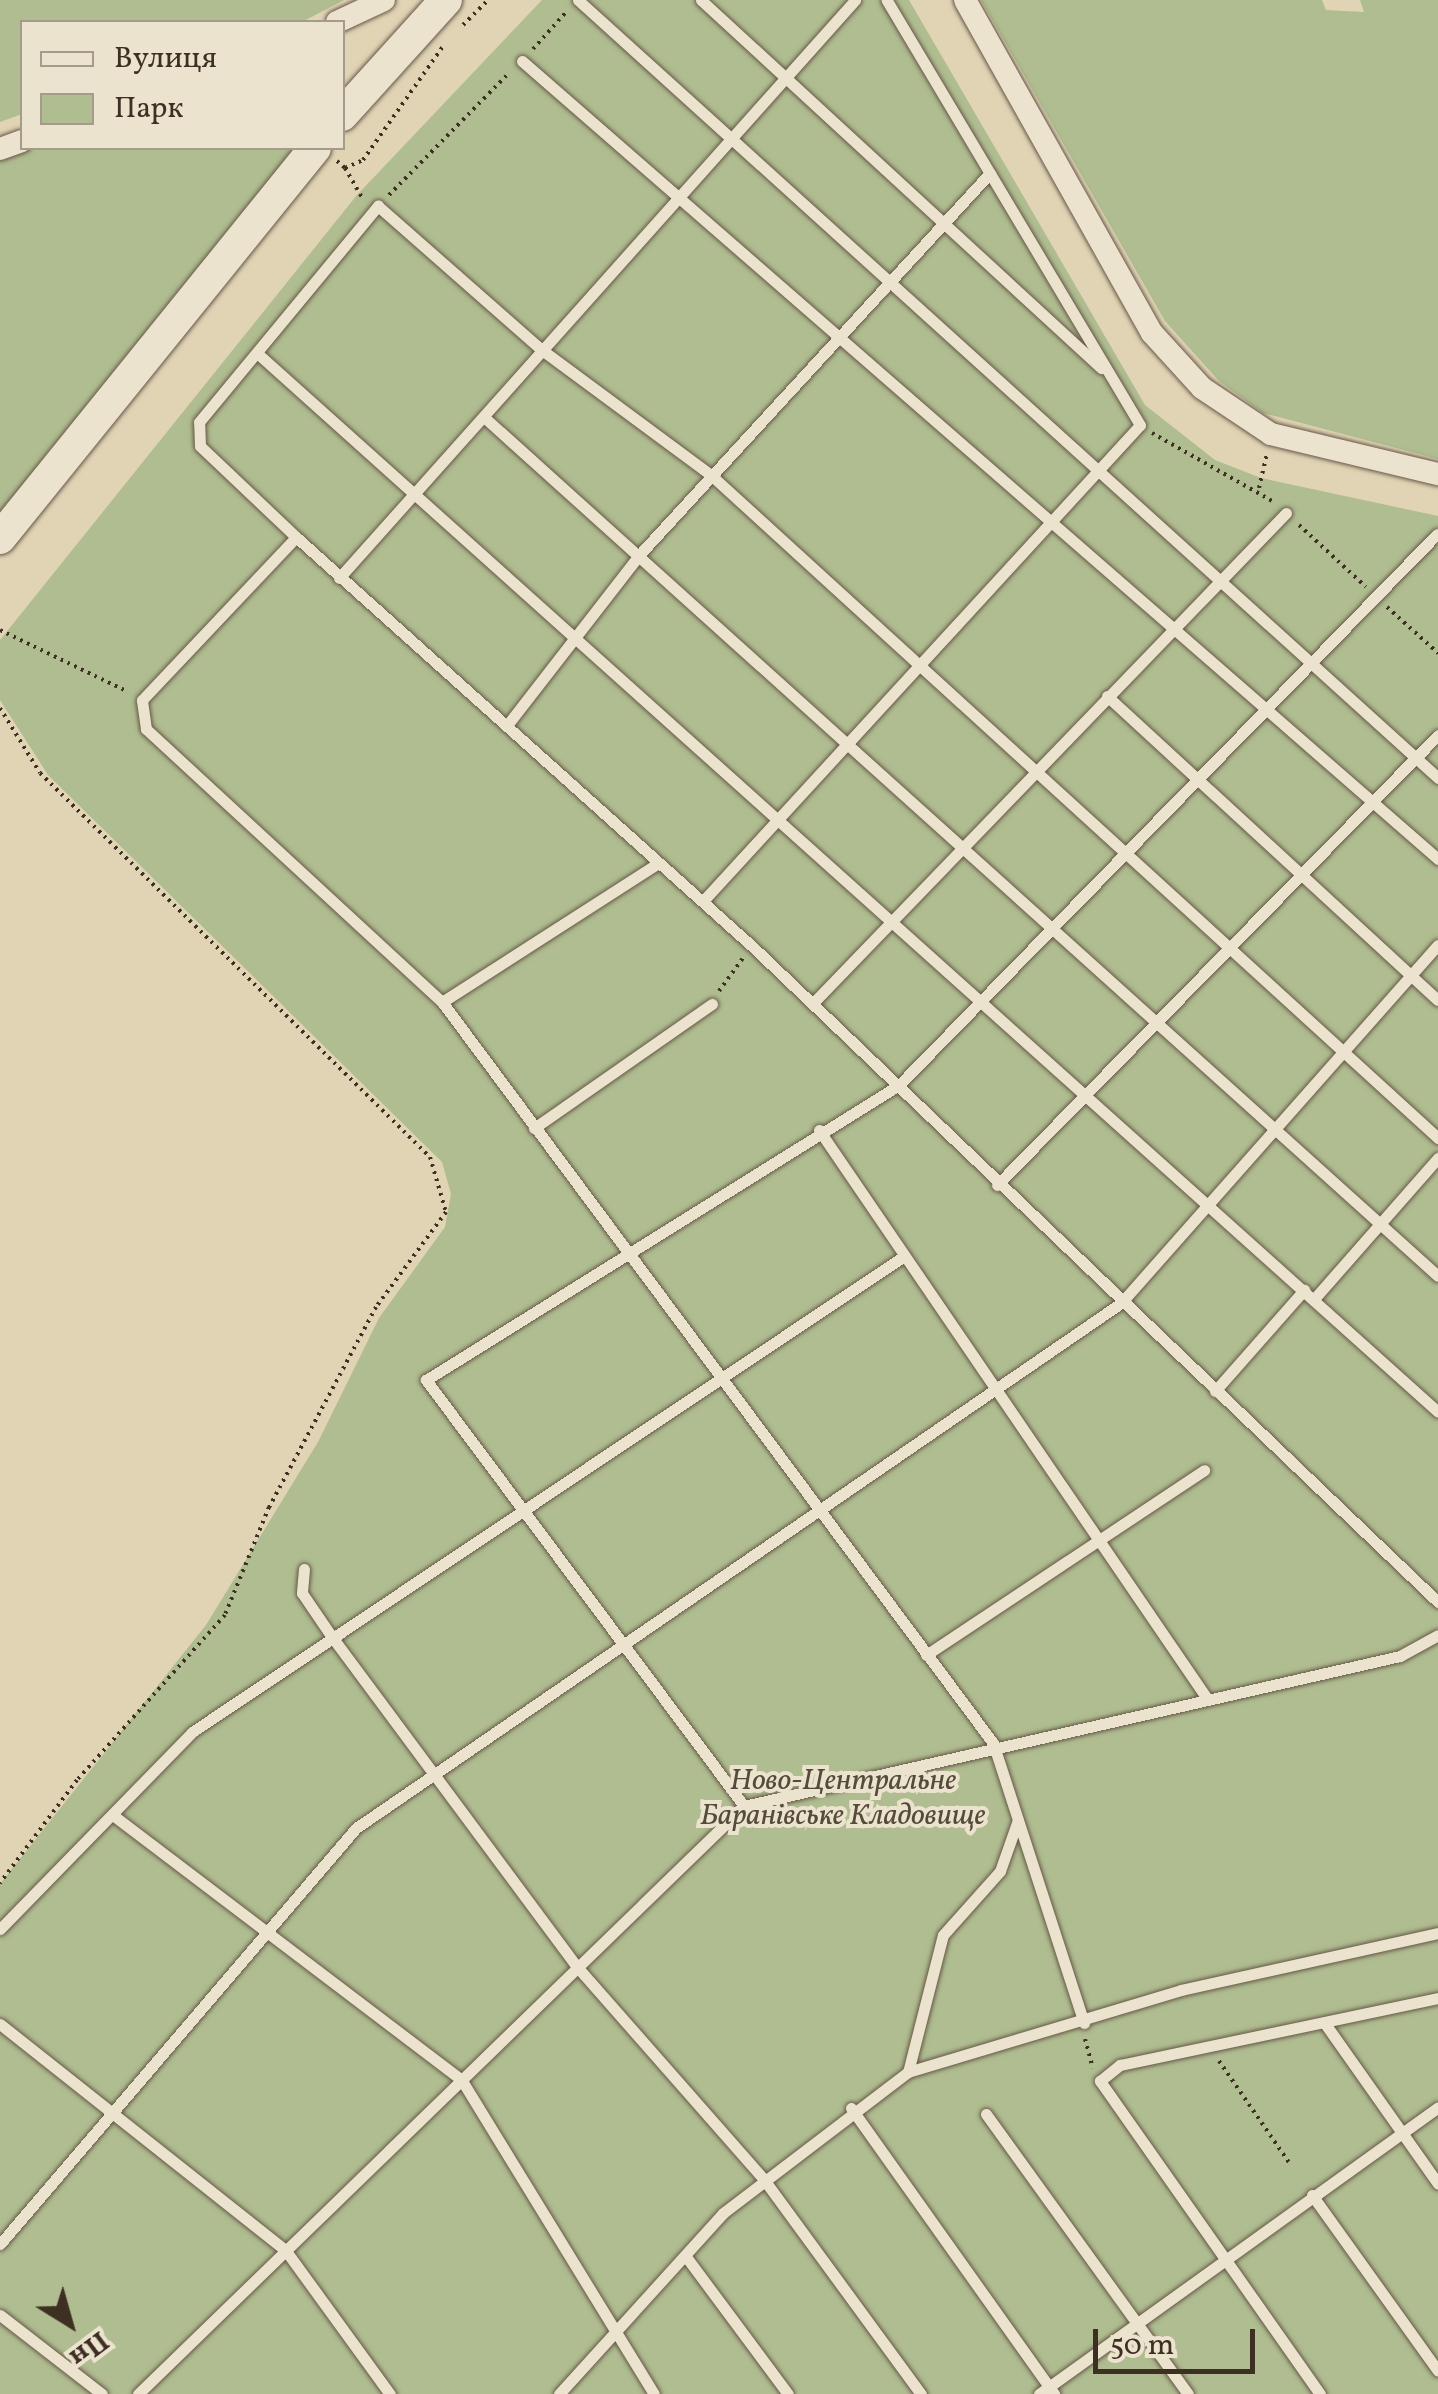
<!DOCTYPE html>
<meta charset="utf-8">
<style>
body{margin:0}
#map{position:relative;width:1438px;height:2394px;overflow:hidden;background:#e1d4b5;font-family:Vollkorn,serif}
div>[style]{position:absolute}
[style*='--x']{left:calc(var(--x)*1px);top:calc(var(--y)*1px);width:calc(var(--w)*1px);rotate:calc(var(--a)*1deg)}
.green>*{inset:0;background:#afbd90}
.path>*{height:4px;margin-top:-2px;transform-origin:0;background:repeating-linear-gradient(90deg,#3e2f23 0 2.5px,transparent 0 7.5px)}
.roads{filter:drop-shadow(0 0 2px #675848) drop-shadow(0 0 2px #675848)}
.lane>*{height:11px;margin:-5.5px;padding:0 5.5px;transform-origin:5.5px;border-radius:5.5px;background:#ece3cf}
.street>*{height:22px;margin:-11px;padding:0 11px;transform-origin:11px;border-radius:11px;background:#ece3cf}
.secondary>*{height:32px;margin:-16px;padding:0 16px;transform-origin:16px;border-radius:16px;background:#ece3cf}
span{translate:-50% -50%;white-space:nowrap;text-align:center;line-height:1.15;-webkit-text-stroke:8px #ece3cf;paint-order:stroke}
.park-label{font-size:30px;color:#554b39;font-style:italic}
.legend{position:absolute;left:20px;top:20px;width:325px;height:130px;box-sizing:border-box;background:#ece3cf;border:2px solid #a69b8a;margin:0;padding:12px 18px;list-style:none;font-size:30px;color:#3e2f23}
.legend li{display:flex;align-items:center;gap:20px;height:50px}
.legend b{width:50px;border:2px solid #a69b8a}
.north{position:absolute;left:20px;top:2274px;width:100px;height:100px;-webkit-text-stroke:8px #ece3cf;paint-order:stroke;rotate:143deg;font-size:28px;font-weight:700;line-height:40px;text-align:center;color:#3e2f23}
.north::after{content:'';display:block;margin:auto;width:35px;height:45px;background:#3e2f23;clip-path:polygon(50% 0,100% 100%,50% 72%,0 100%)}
.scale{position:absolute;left:1093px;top:2329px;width:162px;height:45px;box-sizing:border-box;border:5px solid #3e2f23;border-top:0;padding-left:12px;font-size:30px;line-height:35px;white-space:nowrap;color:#3e2f23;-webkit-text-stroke:8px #ece3cf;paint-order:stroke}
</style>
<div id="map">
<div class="green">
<div style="clip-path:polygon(0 0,344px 0,302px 22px,22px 22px,22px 114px,0 122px)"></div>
<div style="clip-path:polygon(542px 0,909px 0,1145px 405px,1215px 460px,1261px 478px,1438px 516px,1438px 2394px,0 2394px,0 1884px,206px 1625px,318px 1442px,379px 1318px,445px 1227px,451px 1194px,442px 1162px,48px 775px,0 700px,0 640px,357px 195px)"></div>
<div style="clip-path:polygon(981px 0,1322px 0,1326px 10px,1364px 12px,1360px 0,1438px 0,1438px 459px,1263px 413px,1219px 381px,1165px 321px)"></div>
<div style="clip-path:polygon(295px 148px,0 538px,0 149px)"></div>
</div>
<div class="path">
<div style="--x:463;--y:25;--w:35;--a:-45"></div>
<div style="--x:533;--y:49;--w:51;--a:-48.2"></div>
<div style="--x:337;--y:161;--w:11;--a:41"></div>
<div style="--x:345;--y:168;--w:20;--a:-24"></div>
<div style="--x:363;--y:160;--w:139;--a:-54.9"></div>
<div style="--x:345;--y:168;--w:34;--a:60"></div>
<div style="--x:389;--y:195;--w:171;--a:-45.5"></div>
<div style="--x:1152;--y:433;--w:140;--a:29.5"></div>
<div style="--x:1259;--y:488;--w:36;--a:-77"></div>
<div style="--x:1299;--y:525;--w:91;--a:42.8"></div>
<div style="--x:1387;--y:607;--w:69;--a:42"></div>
<div style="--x:0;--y:630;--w:142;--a:25.8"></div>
<div style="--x:0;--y:708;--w:76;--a:58.4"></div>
<div style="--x:40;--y:773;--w:547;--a:44.56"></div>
<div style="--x:430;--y:1157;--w:57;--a:73.8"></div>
<div style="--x:446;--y:1212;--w:118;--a:126.4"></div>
<div style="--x:376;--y:1307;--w:227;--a:118.1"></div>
<div style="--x:269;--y:1507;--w:117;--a:112.2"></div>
<div style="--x:225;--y:1615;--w:222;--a:131.9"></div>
<div style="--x:77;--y:1780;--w:129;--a:126.8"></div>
<div style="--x:719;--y:991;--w:41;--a:-54"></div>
<div style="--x:1085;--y:2039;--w:30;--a:75"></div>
<div style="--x:1219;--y:2061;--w:125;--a:55.4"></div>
</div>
<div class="roads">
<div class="lane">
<div style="--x:578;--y:0;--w:1160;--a:42.13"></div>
<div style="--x:701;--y:0;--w:544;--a:42.61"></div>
<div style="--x:522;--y:61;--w:1215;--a:41.06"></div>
<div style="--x:257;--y:353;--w:1586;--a:41.88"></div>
<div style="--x:485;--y:418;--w:1282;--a:42"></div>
<div style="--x:296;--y:537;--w:132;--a:-136.5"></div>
<div style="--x:200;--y:446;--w:24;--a:-92"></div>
<div style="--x:199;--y:422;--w:281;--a:-50.4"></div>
<div style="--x:378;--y:206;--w:218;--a:41.3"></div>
<div style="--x:542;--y:350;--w:212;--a:36.5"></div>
<div style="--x:712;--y:476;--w:983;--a:42.36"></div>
<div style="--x:339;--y:578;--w:775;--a:-48.24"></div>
<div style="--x:1107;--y:696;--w:449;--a:42.6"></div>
<div style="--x:508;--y:724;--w:215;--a:-52.2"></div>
<div style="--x:640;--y:554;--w:517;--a:-47.43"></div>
<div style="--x:703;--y:901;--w:646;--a:-47.45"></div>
<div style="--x:1140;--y:425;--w:495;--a:-120.8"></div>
<div style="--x:442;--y:1002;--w:255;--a:-32.7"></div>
<div style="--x:813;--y:1003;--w:681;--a:-46.01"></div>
<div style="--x:534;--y:1128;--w:217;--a:-34.9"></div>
<div style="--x:819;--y:1130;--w:690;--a:55.69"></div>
<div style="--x:997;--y:1185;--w:630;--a:-45.58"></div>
<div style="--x:1314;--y:1299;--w:188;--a:-48.7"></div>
<div style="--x:1215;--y:1391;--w:135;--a:-48.6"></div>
<div style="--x:304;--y:1569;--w:24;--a:95"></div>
<div style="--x:302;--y:1593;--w:53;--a:55.7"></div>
<div style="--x:332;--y:1637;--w:414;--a:53.4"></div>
<div style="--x:579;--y:1969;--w:282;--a:48.7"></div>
<div style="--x:765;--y:2181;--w:264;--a:53.8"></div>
<div style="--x:926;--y:1655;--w:334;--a:-33.6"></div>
<div style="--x:744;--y:1806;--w:532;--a:-126.74"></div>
<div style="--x:426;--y:1380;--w:557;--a:-31.95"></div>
<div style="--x:899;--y:1085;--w:770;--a:-45.68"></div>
<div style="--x:114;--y:1816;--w:435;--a:37.2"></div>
<div style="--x:461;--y:2079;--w:369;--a:58.5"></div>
<div style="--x:0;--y:1929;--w:275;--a:-45.7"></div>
<div style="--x:192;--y:1732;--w:853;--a:-33.76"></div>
<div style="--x:1084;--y:2023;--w:294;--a:-108"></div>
<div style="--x:993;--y:1743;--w:923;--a:-126.63"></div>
<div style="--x:442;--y:1002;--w:403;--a:-137.3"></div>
<div style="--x:146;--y:729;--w:29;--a:-98"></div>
<div style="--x:142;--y:700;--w:224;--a:-46.6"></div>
<div style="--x:296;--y:537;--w:614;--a:41.9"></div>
<div style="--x:753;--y:947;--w:948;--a:43.72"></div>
<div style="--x:0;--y:2024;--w:365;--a:38.4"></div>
<div style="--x:286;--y:2251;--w:177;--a:54"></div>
<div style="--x:1326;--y:2025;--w:194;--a:54.8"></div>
<div style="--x:908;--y:2072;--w:141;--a:-75.7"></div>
<div style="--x:943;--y:1935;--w:86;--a:-48.3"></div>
<div style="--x:1000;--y:1871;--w:54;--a:-70.6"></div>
<div style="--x:851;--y:2108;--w:351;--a:54.6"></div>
<div style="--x:986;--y:2114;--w:345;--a:54.2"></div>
<div style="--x:1312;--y:2195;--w:216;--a:54.4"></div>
<div style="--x:0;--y:2244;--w:548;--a:-49.44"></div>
<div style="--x:356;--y:1828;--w:928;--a:-34.46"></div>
<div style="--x:1121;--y:1303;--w:478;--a:-48.5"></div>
<div style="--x:687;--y:2258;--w:169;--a:53.4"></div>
<div style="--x:0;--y:2315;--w:129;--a:37.8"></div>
<div style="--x:138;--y:2394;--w:844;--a:-44.14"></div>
<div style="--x:744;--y:1806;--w:673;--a:-12.88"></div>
<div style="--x:1400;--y:1656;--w:43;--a:-28.9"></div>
<div style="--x:559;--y:2394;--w:244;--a:-47.8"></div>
<div style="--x:723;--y:2213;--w:233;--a:-37.3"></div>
<div style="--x:908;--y:2072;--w:285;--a:-16.7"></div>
<div style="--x:1181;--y:1990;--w:263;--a:-12.5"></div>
<div style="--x:1039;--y:2394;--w:491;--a:-35.7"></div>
<div style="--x:1320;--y:2394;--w:383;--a:-125.1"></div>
<div style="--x:1100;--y:2081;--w:26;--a:-39"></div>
<div style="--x:1120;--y:2065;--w:325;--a:-11.9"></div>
</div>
<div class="street">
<div style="--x:965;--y:0;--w:382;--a:60.7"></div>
<div style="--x:1152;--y:333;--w:74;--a:47.7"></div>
<div style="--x:1202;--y:388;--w:83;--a:33.7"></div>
<div style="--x:1271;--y:434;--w:172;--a:13.5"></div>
<div style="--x:337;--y:22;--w:52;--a:-25.1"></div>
<div style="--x:0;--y:149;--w:23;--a:-20"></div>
</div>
<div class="secondary">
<div style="--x:342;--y:115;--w:155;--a:-47.9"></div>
<div style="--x:0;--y:538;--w:501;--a:-51.07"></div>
</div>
</div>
<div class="park-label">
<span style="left:843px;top:1798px">Ново-Центральне<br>Баранівське Кладовище</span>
</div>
<ul class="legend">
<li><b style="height:12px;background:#ece3cf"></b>Вулиця</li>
<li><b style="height:28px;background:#afbd90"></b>Парк</li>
</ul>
<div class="north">Пн</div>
<div class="scale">50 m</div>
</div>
